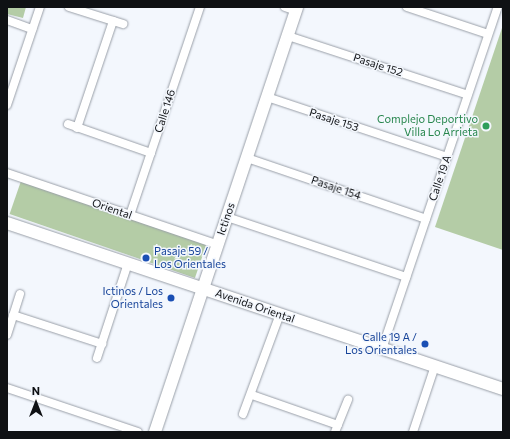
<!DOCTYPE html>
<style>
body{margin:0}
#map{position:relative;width:510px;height:439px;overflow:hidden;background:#f3f7fd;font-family:Commissioner,sans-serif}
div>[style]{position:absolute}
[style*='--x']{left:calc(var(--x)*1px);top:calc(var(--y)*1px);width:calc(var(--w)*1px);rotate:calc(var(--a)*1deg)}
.green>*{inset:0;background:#b4cca6;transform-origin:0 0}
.roads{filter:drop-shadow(0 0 1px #999fa8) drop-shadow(0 0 1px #999fa8)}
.street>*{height:8px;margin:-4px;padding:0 4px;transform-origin:4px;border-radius:4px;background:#fff}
.secondary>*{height:12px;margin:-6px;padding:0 6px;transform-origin:6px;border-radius:6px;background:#fff}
.dots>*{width:11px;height:11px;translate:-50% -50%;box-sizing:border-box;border:2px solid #f3f7fd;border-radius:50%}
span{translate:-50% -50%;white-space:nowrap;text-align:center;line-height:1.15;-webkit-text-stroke:3px #f3f7fd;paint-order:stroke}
.street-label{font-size:11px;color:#0f1114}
.leisure-label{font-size:11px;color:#27864d}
.right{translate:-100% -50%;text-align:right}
.transit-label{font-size:11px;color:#164399}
.left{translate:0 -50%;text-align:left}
.frame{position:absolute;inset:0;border:8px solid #0f1114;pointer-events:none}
.north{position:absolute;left:16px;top:383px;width:40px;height:40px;-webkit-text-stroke:3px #f3f7fd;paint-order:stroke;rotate:0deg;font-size:11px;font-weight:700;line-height:16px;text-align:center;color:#0f1114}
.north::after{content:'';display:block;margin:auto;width:14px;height:18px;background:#0f1114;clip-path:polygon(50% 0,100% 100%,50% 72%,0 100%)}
</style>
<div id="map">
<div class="green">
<div style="clip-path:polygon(7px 7px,26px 7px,23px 18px,7px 14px)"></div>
<div style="clip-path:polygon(503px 25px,503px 250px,435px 227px)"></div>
<div style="left:21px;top:181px;width:196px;height:35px;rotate:19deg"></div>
</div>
<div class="roads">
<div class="street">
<div style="--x:69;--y:7;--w:57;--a:17.5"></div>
<div style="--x:285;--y:7;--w:12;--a:20"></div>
<div style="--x:407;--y:7;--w:85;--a:18.4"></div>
<div style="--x:7;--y:20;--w:27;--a:20"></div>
<div style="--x:288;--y:36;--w:189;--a:18.1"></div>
<div style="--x:267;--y:97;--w:190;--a:18.4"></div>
<div style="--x:7;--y:105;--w:103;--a:-71.4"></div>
<div style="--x:68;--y:124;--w:88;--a:19.3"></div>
<div style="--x:77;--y:128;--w:113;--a:-71.4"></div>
<div style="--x:247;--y:158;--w:189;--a:18.8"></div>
<div style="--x:7;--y:173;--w:223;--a:18.8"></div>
<div style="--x:130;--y:215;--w:219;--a:-71.4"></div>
<div style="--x:227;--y:217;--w:189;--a:18.5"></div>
<div style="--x:13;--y:315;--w:94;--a:18"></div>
<div style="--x:7;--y:335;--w:43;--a:-72.4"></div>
<div style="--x:382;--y:349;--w:361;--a:-71.3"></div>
<div style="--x:97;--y:358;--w:100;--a:-71.9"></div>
<div style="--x:7;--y:388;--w:138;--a:18.6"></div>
<div style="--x:252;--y:395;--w:91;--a:19.2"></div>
<div style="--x:243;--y:414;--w:107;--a:-69.7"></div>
<div style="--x:335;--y:432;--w:35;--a:-68"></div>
<div style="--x:413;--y:432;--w:70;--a:-71.6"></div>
</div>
<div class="secondary">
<div style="--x:7;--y:223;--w:523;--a:18.5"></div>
<div style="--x:155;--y:432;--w:448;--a:-71.5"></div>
</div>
</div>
<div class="dots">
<div style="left:486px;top:126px;background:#2e9e5b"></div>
<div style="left:146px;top:258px;background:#1a4fb4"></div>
<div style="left:171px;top:298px;background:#1a4fb4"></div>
<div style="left:425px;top:344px;background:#1a4fb4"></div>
</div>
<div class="street-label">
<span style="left:378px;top:65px;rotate:18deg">Pasaje 152</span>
<span style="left:165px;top:111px;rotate:-72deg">Calle 146</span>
<span style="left:334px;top:120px;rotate:18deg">Pasaje 153</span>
<span style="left:440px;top:178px;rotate:-71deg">Calle 19 A</span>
<span style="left:336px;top:188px;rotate:19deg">Pasaje 154</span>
<span style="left:112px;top:209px;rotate:19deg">Oriental</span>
<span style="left:226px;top:219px;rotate:-71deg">Ictinos</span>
<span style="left:255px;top:306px;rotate:19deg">Avenida Oriental</span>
</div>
<div class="leisure-label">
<span class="right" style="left:478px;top:126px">Complejo Deportivo<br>Villa Lo Arrieta</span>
</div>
<div class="transit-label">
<span class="left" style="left:154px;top:258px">Pasaje 59 /<br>Los Orientales</span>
<span class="right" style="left:163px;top:298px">Ictinos / Los<br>Orientales</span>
<span class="right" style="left:417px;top:344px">Calle 19 A /<br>Los Orientales</span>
</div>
<div class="frame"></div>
<div class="north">N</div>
</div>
